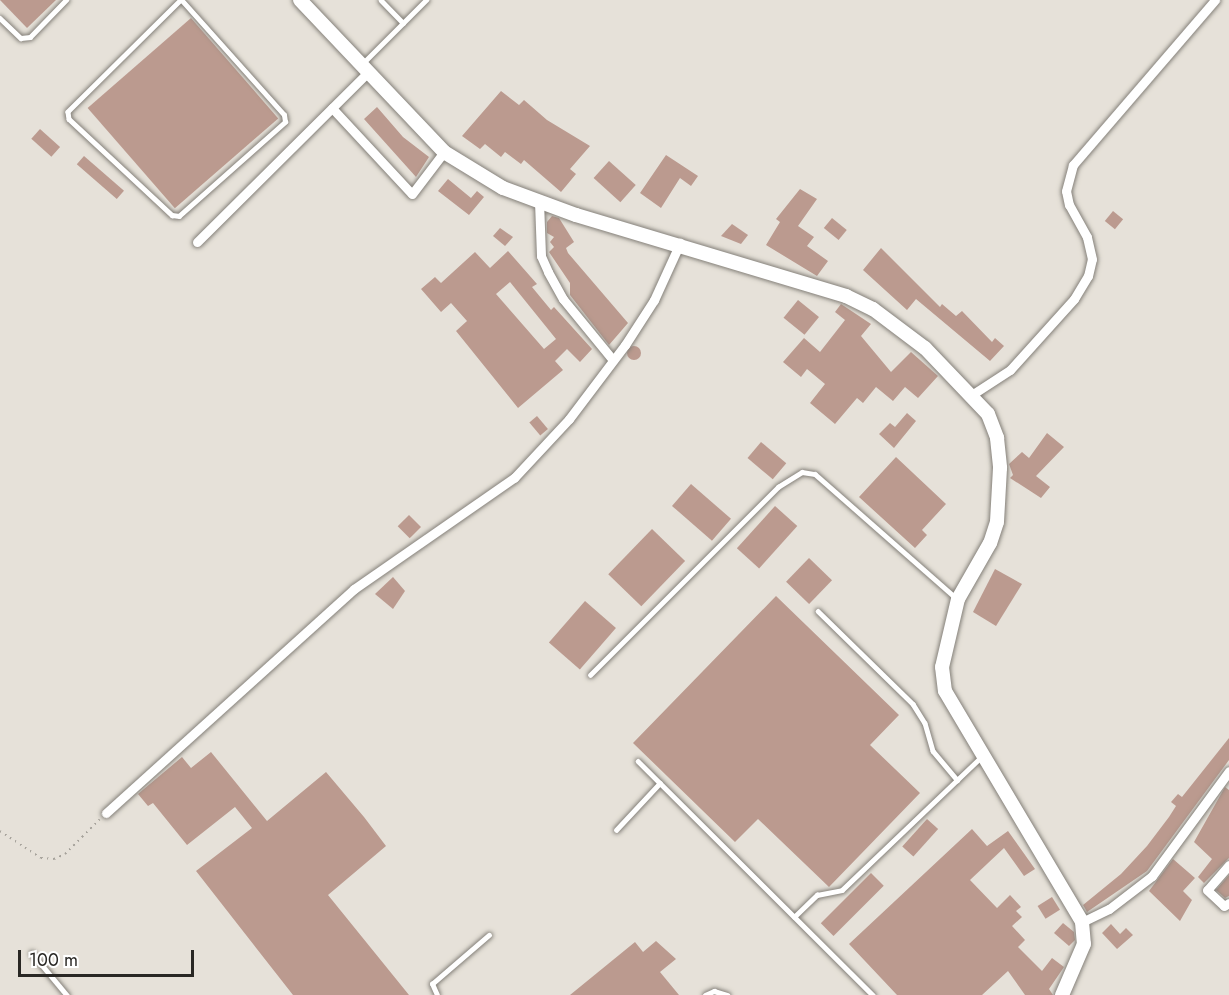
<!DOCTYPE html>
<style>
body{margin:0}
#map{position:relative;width:1229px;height:995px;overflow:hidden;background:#e6e1d9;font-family:Jost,sans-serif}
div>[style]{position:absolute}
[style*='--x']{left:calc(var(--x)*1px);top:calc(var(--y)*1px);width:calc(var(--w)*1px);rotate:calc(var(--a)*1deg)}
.building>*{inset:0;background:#bb9a8f;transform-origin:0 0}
.round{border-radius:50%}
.path>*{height:2px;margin-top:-1px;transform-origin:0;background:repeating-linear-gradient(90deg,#a6a29b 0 1.5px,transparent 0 6px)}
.roads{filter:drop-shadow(0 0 2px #848079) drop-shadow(0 0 2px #848079)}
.lane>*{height:4.5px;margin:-2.25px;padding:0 2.25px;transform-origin:2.25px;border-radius:2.25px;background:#fff}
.street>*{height:9px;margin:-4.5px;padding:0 4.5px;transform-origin:4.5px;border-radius:4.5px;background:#fff}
.secondary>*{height:14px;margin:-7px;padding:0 7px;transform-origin:7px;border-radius:7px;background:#fff}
span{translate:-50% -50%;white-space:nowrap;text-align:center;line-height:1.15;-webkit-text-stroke:4.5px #fff;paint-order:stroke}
.scale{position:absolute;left:18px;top:950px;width:176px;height:27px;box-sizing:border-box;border:3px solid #292724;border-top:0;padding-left:8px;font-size:18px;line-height:21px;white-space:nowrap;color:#292724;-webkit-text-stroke:4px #fff;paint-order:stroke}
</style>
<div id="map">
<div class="building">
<div style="clip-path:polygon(0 0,56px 0,27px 28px)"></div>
<div style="left:191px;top:18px;width:133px;height:137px;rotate:49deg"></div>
<div style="clip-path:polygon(501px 91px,519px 105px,524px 100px,547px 120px,590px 146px,570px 169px,576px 174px,561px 192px,524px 160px,521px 164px,505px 152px,501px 157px,485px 144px,480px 149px,462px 136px)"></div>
<div style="clip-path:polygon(377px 107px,403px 137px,429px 157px,416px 177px,364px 119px)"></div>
<div style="left:40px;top:129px;width:27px;height:13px;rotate:42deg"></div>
<div style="clip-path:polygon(666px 155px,698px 176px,691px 186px,680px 178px,661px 208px,640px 193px)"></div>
<div style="left:84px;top:156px;width:53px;height:11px;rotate:41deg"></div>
<div style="left:609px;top:161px;width:36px;height:23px;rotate:42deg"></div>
<div style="clip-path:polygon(448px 179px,471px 198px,477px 191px,484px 197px,469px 215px,438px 191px)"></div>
<div style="clip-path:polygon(800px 189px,817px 199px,798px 226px,814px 237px,807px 246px,828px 261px,817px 276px,766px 245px,780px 222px,776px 219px)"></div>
<div style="left:1113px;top:211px;width:13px;height:13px;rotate:39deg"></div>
<div style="clip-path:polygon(552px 216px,559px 218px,574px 242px,566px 248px,568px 253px,628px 323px,609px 345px,570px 295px,570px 283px,549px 252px,554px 247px,550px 242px,554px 237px,547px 233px,547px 222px)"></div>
<div style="left:832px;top:218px;width:19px;height:13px;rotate:39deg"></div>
<div style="clip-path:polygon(732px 224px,748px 235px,741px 244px,721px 236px)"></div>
<div style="clip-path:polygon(500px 228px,513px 237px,505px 246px,493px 236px)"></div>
<div style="clip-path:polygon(881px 248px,940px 307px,942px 304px,956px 316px,962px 311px,992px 342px,995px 338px,1004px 346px,990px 361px,916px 299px,907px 310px,863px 270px)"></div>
<div style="clip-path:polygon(evenodd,508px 251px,537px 284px,532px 287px,551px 310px,554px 307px,592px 349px,580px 362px,567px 349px,555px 361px,563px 370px,518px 408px,456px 331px,467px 321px,451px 303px,441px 312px,421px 289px,435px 277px,441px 283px,475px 252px,490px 268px,508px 251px,510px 282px,556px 339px,544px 349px,496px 294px,510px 282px)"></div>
<div style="left:798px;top:300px;width:27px;height:23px;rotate:39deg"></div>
<div style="clip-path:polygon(841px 304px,871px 324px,861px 336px,891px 372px,911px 352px,938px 376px,918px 398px,905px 387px,893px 401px,876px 387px,863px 403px,857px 398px,835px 424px,810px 403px,825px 384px,807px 369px,801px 377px,783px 362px,804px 338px,820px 352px,845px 320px,835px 312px)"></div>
<div class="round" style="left:627px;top:346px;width:14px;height:14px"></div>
<div style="clip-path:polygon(907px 413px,916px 421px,894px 448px,879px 434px,890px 423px,895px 427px)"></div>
<div style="left:537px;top:416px;width:17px;height:10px;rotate:50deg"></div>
<div style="clip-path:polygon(1047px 433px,1064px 447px,1036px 476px,1050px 487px,1041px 498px,1010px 478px,1013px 475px,1009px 464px,1022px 452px,1029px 458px)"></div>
<div style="left:761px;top:442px;width:33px;height:21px;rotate:40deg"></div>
<div style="clip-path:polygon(896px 457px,946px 504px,922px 530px,927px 535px,915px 548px,859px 497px)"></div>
<div style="left:691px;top:484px;width:53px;height:29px;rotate:41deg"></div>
<div style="left:775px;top:506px;width:30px;height:57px;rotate:42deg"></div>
<div style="left:409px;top:515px;width:17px;height:16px;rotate:45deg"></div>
<div style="left:652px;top:529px;width:46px;height:63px;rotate:44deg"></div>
<div style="left:809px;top:558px;width:32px;height:33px;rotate:44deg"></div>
<div style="clip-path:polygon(995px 569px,1022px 584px,996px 626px,973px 612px)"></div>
<div style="clip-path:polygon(393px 577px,405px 591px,393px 609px,375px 594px)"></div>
<div style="clip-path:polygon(776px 596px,899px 715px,870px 745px,920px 793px,829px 887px,758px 819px,735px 842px,633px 743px)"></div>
<div style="left:585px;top:601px;width:41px;height:55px;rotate:41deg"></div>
<div style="clip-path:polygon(1229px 738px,1229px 760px,1147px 871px,1087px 912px,1083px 905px,1121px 874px,1147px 846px,1169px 817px,1176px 806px,1171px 802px,1178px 794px,1182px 797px)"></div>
<div style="clip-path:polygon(211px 752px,267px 821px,326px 772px,364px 817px,386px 846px,328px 895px,409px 995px,293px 995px,196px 871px,252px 828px,235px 807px,187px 845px,153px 803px,148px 806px,138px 794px,182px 757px,191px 768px)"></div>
<div style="clip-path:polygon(1225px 787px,1229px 790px,1229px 858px,1204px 883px,1198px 877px,1212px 859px,1194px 842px)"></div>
<div style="left:927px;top:819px;width:15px;height:37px;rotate:42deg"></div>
<div style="clip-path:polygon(972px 829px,987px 846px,1008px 831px,1035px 869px,1024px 876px,1004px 848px,970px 880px,997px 908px,1010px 895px,1021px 907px,1016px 911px,1022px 917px,1012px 926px,1025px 940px,1018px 947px,1042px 971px,1052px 958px,1064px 967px,1049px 989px,1053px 995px,1025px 995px,1008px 971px,982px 995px,897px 995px,849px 944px)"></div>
<div style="clip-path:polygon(1173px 859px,1195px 878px,1183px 891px,1192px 900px,1180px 921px,1149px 891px)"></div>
<div style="left:871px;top:873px;width:18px;height:71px;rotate:45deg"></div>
<div style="clip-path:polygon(1229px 875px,1229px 896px,1225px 898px,1216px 890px)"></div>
<div style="left:1052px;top:897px;width:15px;height:17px;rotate:58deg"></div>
<div style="clip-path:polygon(1063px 923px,1074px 932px,1075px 940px,1069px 946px,1054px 933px)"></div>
<div style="clip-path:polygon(1111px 924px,1120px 934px,1126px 928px,1133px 935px,1117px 949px,1102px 933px)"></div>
<div style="clip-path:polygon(656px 941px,676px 959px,660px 972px,679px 995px,570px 995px,635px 942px,643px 952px)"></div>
</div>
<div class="path">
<div style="--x:0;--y:831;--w:49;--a:33.4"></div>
<div style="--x:41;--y:858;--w:13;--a:4"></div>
<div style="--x:54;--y:859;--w:12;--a:-24"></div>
<div style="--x:65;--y:854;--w:49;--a:-45"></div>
</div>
<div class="roads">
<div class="lane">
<div style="--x:181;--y:0;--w:159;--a:135.3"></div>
<div style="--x:68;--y:112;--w:7;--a:82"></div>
<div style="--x:69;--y:119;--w:141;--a:43"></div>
<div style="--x:172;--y:215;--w:7;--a:8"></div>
<div style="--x:179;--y:216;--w:142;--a:-41.6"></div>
<div style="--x:285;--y:122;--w:7;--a:-98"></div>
<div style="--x:284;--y:115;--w:154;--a:-131.8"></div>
<div style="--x:381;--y:0;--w:32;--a:46"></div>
<div style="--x:0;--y:18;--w:29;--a:44"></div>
<div style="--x:21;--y:38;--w:9;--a:-6"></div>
<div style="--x:30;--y:37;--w:52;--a:-45.8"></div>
<div style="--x:362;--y:64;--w:91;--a:-45"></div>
<div style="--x:818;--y:611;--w:133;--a:44.4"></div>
<div style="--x:913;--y:704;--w:22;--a:58"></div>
<div style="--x:925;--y:723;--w:29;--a:74"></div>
<div style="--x:933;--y:751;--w:38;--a:50"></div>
<div style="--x:590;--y:675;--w:266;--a:-45"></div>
<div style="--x:778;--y:487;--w:28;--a:-32"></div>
<div style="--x:802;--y:472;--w:13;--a:9"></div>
<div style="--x:815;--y:474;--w:188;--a:41.3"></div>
<div style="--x:638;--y:761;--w:332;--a:44.9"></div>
<div style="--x:616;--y:830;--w:64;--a:-46.9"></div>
<div style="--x:794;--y:917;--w:32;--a:-44"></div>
<div style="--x:817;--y:895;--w:25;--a:-11"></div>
<div style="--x:842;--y:890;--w:194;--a:-43.7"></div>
<div style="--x:32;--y:953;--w:55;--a:50.2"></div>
<div style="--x:437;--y:995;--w:12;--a:-114"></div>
<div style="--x:432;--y:984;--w:75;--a:-40.7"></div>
<div style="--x:705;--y:995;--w:10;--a:-24"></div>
<div style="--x:714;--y:991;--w:14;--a:17"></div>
</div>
<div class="street">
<div style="--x:332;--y:108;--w:117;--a:47.1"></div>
<div style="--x:412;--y:194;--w:53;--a:-52.7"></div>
<div style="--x:539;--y:201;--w:55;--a:87.9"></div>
<div style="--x:541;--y:256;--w:17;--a:66"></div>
<div style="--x:548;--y:272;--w:31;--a:61"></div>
<div style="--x:563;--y:299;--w:79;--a:50.7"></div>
<div style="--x:197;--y:242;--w:240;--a:-44.8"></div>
<div style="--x:973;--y:394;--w:44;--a:-33"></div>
<div style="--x:1010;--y:370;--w:96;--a:-48"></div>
<div style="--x:1074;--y:299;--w:27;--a:-59"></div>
<div style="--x:1088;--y:276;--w:17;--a:-77"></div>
<div style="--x:1092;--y:259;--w:23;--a:-103"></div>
<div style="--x:1087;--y:237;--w:37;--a:-119"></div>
<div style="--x:1069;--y:205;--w:14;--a:-102"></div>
<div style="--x:1066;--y:191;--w:27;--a:-75"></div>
<div style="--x:1073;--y:165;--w:218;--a:-49.3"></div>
<div style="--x:106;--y:813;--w:334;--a:-42.1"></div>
<div style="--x:354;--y:589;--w:195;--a:-34.8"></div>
<div style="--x:514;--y:478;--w:81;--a:-47"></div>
<div style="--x:569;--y:419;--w:93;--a:-52.9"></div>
<div style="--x:625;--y:345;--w:54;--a:-57.2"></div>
<div style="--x:654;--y:300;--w:63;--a:-65.5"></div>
<div style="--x:1229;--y:865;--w:33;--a:131"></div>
<div style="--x:1207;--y:890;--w:23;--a:43"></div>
<div style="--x:1224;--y:906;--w:6;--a:-31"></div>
<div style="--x:1082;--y:922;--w:30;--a:-26"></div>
<div style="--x:1109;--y:909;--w:54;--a:-37.5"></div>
<div style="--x:1152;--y:876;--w:130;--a:-53.7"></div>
</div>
<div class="secondary">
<div style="--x:300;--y:0;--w:209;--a:46.5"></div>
<div style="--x:444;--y:152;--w:69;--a:31.4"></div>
<div style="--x:503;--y:188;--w:78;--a:20.3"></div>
<div style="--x:576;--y:215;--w:282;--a:16.7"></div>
<div style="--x:846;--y:296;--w:30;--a:26"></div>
<div style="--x:873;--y:309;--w:65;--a:36.9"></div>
<div style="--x:925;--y:348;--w:91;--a:46.3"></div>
<div style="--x:988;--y:414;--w:26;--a:69"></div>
<div style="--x:997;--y:438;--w:30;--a:84"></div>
<div style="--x:1000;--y:468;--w:54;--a:93.2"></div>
<div style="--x:997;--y:522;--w:22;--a:108"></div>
<div style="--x:990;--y:543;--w:64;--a:119.7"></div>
<div style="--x:958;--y:599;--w:70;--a:103.2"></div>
<div style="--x:942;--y:667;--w:24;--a:83"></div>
<div style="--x:945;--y:691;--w:269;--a:59.3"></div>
<div style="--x:1082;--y:922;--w:22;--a:85"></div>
<div style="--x:1084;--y:944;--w:56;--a:113.3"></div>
</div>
</div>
<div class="scale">100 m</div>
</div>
